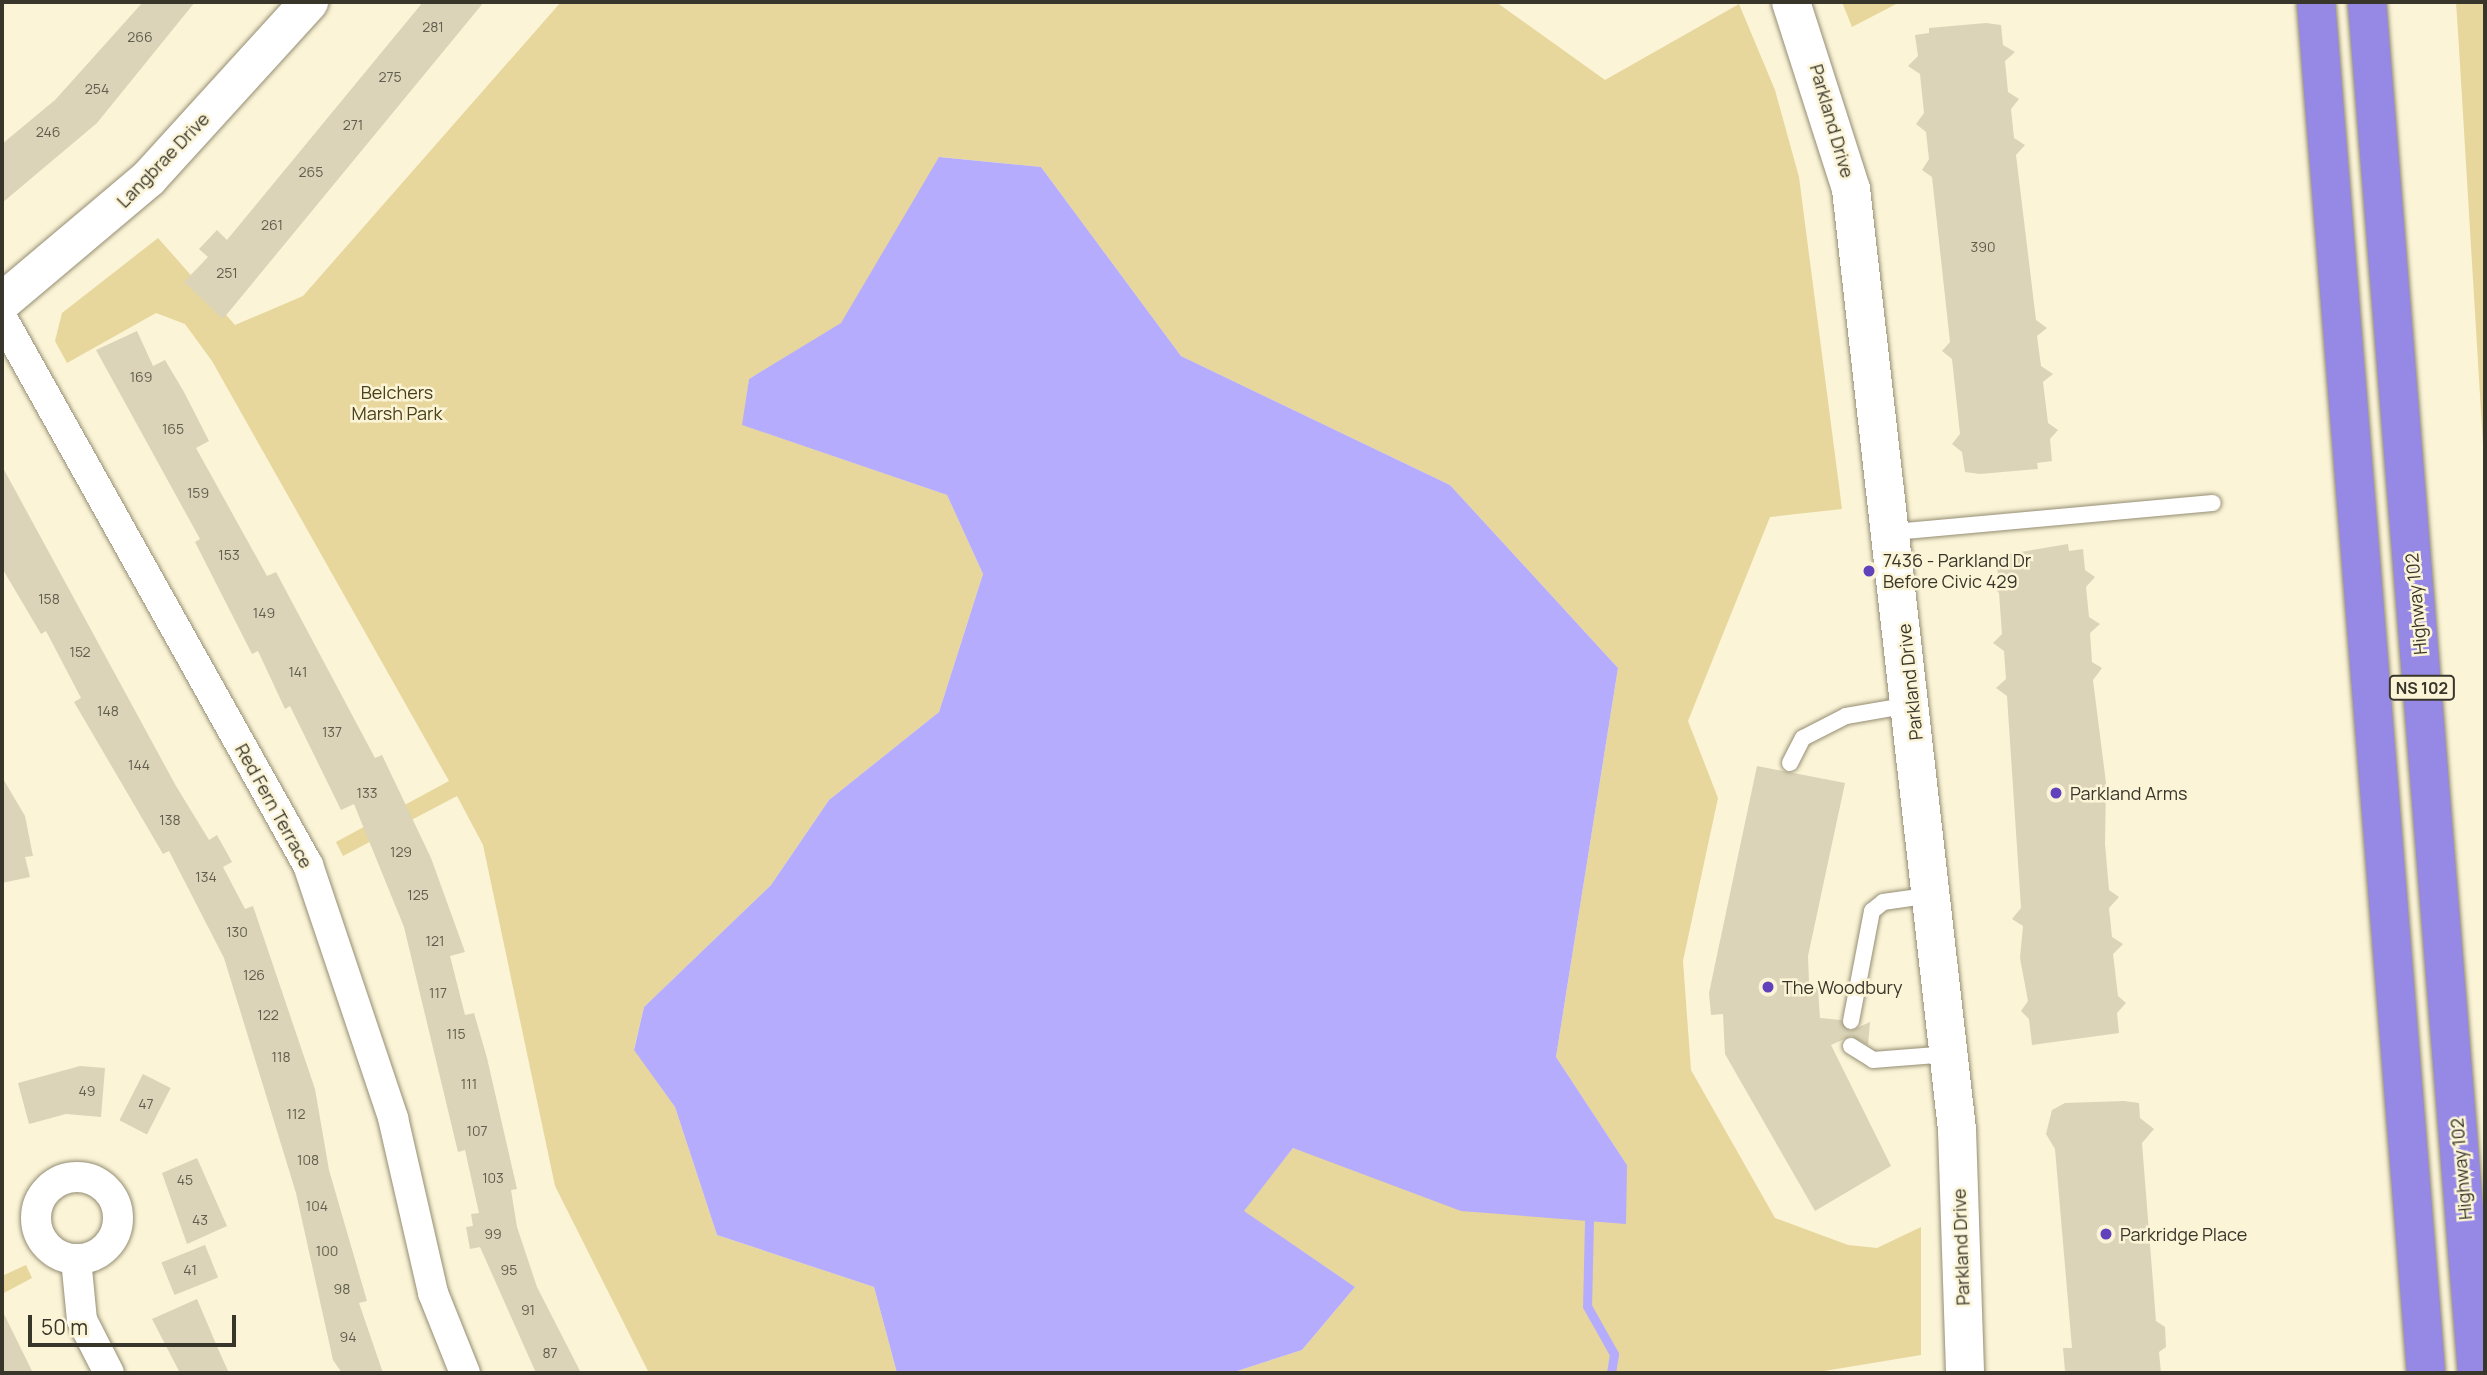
<!DOCTYPE html>
<style>
body{margin:0}
#map{position:relative;width:2487px;height:1375px;overflow:hidden;background:#fbf4d7;font-family:Manrope,sans-serif}
div>[style]{position:absolute}
[style*='--x']{left:calc(var(--x)*1px);top:calc(var(--y)*1px);width:calc(var(--w)*1px);rotate:calc(var(--a)*1deg)}
.green>*{inset:0;background:#e7d79c}
.water>*{inset:0;background:#b5acfd}
.stream>*{height:9px;margin:-4.5px;padding:0 4.5px;transform-origin:4.5px;border-radius:4.5px;background:#b5acfd}
.building>*{inset:0;background:#dbd4b8;transform-origin:0 0}
.roads{filter:drop-shadow(0 0 2px #948d73) drop-shadow(0 0 2px #948d73)}
.service>*{height:16px;margin:-8px;padding:0 8px;transform-origin:8px;border-radius:8px;background:#fff}
.minor>*{height:30px;margin:-15px;padding:0 15px;transform-origin:15px;border-radius:15px;background:#fff}
.minor>.ring{margin:-15px;padding:0;box-sizing:content-box;background:none;border:30px solid #fff;border-radius:50%}
.tertiary>*{height:38px;margin:-19px;padding:0 19px;transform-origin:19px;border-radius:19px;background:#fff}
.motorway>*{height:38px;margin:-19px;padding:0 19px;transform-origin:19px;border-radius:19px;background:#9689e5}
.dots>*{width:19px;height:19px;translate:-50% -50%;box-sizing:border-box;border:4px solid #fbf4d7;border-radius:50%}
span{translate:-50% -50%;white-space:nowrap;text-align:center;line-height:1.15;-webkit-text-stroke:5px #fbf4d7;paint-order:stroke}
.number-label{font-size:14px;color:#615d4e}
.number-label span{-webkit-text-stroke-width:0}
.shield-label span{padding:2px 5px;background:#fbf4d7;border:2px solid;border-radius:5px;-webkit-text-stroke-width:0}
.shield-label{font-size:16px;color:#38352a;font-weight:700}
.street-label{font-size:18px;color:#38352a}
.park-label{font-size:18px;color:#4a4019}
.poi-label{font-size:18px;color:#38352a}
.left{translate:0 -50%;text-align:left}
.frame{position:absolute;inset:0;border:4px solid #38352a;pointer-events:none}
.scale{position:absolute;left:28px;top:1315px;width:208px;height:32px;box-sizing:border-box;border:4px solid #38352a;border-top:0;padding-left:9px;font-size:21px;line-height:24px;white-space:nowrap;color:#38352a;-webkit-text-stroke:5px #fbf4d7;paint-order:stroke}
</style>
<div id="map">
<div class="green">
<div style="clip-path:polygon(561px 2px,1496px 2px,1605px 80px,1739px 4px,1775px 90px,1799px 177px,1842px 509px,1770px 517px,1688px 721px,1718px 798px,1683px 961px,1691px 1070px,1775px 1218px,1848px 1245px,1877px 1248px,1921px 1227px,1921px 1355px,1812px 1373px,1231px 1373px,1302px 1350px,1355px 1287px,1243px 1211px,1293px 1148px,1365px 1170px,1627px 1165px,1556px 1057px,1618px 668px,1450px 485px,1181px 356px,1041px 167px,940px 157px,841px 324px,749px 379px,743px 425px,947px 495px,983px 574px,939px 712px,829px 800px,771px 885px,644px 1007px,634px 1049px,675px 1107px,717px 1235px,874px 1287px,897px 1373px,649px 1373px,555px 1186px,483px 845px,457px 796px,343px 856px,336px 842px,449px 781px,212px 361px,185px 324px,156px 313px,67px 363px,55px 341px,62px 313px,158px 238px,235px 325px,303px 296px)"></div>
<div style="clip-path:polygon(1842px 2px,1900px 2px,1852px 27px)"></div>
<div style="clip-path:polygon(2456px 2px,2485px 2px,2485px 478px,2459px 48px)"></div>
<div style="clip-path:polygon(26px 1265px,32px 1278px,2px 1294px,2px 1276px)"></div>
</div>
<div class="water">
<div style="clip-path:polygon(939px 157px,1041px 167px,1181px 356px,1450px 485px,1618px 668px,1556px 1057px,1627px 1165px,1626px 1224px,1461px 1211px,1293px 1148px,1244px 1211px,1355px 1287px,1302px 1350px,1231px 1373px,897px 1373px,874px 1287px,717px 1235px,675px 1107px,634px 1050px,644px 1007px,771px 885px,829px 800px,939px 712px,983px 574px,947px 495px,742px 425px,749px 379px,841px 323px)"></div>
</div>
<div class="stream">
<div style="--x:1589;--y:1221;--w:85;--a:91.3"></div>
<div style="--x:1587;--y:1306;--w:55;--a:60.6"></div>
<div style="--x:1614;--y:1354;--w:19;--a:99"></div>
</div>
<div class="building">
<div style="clip-path:polygon(143px 2px,195px 2px,97px 123px,2px 203px,2px 144px,55px 100px)"></div>
<div style="clip-path:polygon(423px 2px,484px 2px,223px 319px,184px 282px,208px 257px,199px 249px,217px 230px,227px 240px)"></div>
<div style="clip-path:polygon(1986px 23px,2001px 25px,2003px 45px,2015px 52px,2005px 61px,2008px 92px,2019px 99px,2011px 109px,2014px 138px,2025px 145px,2016px 155px,2036px 320px,2047px 328px,2037px 336px,2041px 366px,2053px 374px,2043px 382px,2048px 423px,2058px 430px,2050px 439px,2052px 461px,2037px 463px,2038px 469px,1980px 474px,1965px 472px,1962px 452px,1952px 444px,1960px 434px,1952px 359px,1942px 351px,1950px 342px,1932px 177px,1922px 170px,1929px 159px,1926px 132px,1916px 124px,1924px 113px,1920px 74px,1908px 66px,1918px 56px,1915px 35px,1929px 33px,1929px 28px)"></div>
<div style="clip-path:polygon(137px 331px,153px 366px,165px 360px,184px 392px,209px 441px,196px 448px,267px 576px,276px 572px,375px 758px,382px 755px,431px 858px,465px 952px,450px 956px,465px 1015px,474px 1013px,487px 1058px,517px 1189px,511px 1190px,517px 1227px,537px 1287px,581px 1373px,536px 1373px,480px 1247px,470px 1249px,466px 1227px,473px 1226px,471px 1214px,479px 1213px,465px 1150px,458px 1152px,404px 927px,354px 804px,341px 810px,290px 706px,285px 709px,258px 651px,252px 654px,195px 542px,200px 539px,96px 350px)"></div>
<div style="clip-path:polygon(2px 466px,176px 786px,209px 840px,217px 835px,232px 862px,223px 867px,245px 909px,253px 906px,315px 1089px,329px 1170px,367px 1301px,359px 1303px,383px 1373px,342px 1373px,333px 1360px,296px 1193px,224px 958px,169px 851px,163px 854px,74px 702px,81px 698px,46px 631px,41px 634px,2px 568px)"></div>
<div style="clip-path:polygon(2068px 544px,2069px 551px,2083px 549px,2085px 570px,2095px 577px,2086px 587px,2089px 617px,2100px 624px,2090px 633px,2092px 662px,2102px 668px,2093px 680px,2106px 783px,2105px 844px,2109px 890px,2119px 897px,2109px 908px,2112px 937px,2123px 944px,2113px 954px,2118px 996px,2126px 1003px,2117px 1013px,2119px 1033px,2032px 1045px,2029px 1019px,2021px 1011px,2028px 1001px,2020px 958px,2023px 926px,2012px 919px,2021px 908px,2007px 696px,1996px 688px,2006px 679px,2004px 651px,1993px 643px,2002px 634px,1999px 593px,1991px 586px,1998px 577px,1996px 556px)"></div>
<div style="clip-path:polygon(1757px 766px,1845px 783px,1808px 956px,1809px 982px,1818px 989px,1820px 1018px,1841px 1020px,1850px 1031px,1870px 1022px,1868px 1045px,1851px 1036px,1831px 1045px,1891px 1166px,1815px 1211px,1725px 1054px,1723px 1014px,1711px 1015px,1709px 993px)"></div>
<div style="clip-path:polygon(2px 777px,25px 816px,33px 856px,25px 857px,30px 877px,2px 883px)"></div>
<div style="clip-path:polygon(80px 1066px,105px 1068px,101px 1117px,66px 1114px,29px 1124px,18px 1083px)"></div>
<div style="left:143px;top:1074px;width:31px;height:52px;rotate:27deg"></div>
<div style="clip-path:polygon(2124px 1101px,2139px 1103px,2140px 1118px,2154px 1129px,2142px 1143px,2156px 1321px,2165px 1327px,2166px 1347px,2159px 1352px,2161px 1373px,2073px 1373px,2065px 1371px,2063px 1348px,2072px 1348px,2055px 1149px,2046px 1134px,2052px 1110px,2065px 1103px)"></div>
<div style="clip-path:polygon(197px 1158px,227px 1226px,187px 1244px,162px 1173px)"></div>
<div style="left:205px;top:1245px;width:35px;height:47px;rotate:68deg"></div>
<div style="clip-path:polygon(197px 1299px,219px 1351px,229px 1373px,180px 1373px,152px 1319px)"></div>
<div style="clip-path:polygon(2px 1310px,33px 1373px,2px 1373px)"></div>
</div>
<div class="roads">
<div class="service">
<div style="--x:1894;--y:532;--w:320;--a:-5.2"></div>
<div style="--x:1790;--y:763;--w:28;--a:-63"></div>
<div style="--x:1803;--y:738;--w:48;--a:-27.1"></div>
<div style="--x:1846;--y:716;--w:65;--a:-9.8"></div>
<div style="--x:1851;--y:1021;--w:112;--a:-79.2"></div>
<div style="--x:1872;--y:911;--w:14;--a:-39"></div>
<div style="--x:1883;--y:902;--w:49;--a:-8.1"></div>
<div style="--x:1851;--y:1046;--w:26;--a:32"></div>
<div style="--x:1873;--y:1060;--w:76;--a:-4.5"></div>
</div>
<div class="minor">
<div style="--x:2;--y:318;--w:627;--a:60.78"></div>
<div style="--x:308;--y:865;--w:267;--a:71.4"></div>
<div style="--x:393;--y:1118;--w:180;--a:77.1"></div>
<div style="--x:433;--y:1293;--w:86;--a:68.2"></div>
<div class="ring" style="left:36px;top:1177px;width:52px;height:52px"></div>
<div style="--x:76;--y:1259;--w:61;--a:84.4"></div>
<div style="--x:82;--y:1320;--w:59;--a:63"></div>
</div>
<div class="tertiary">
<div style="--x:1791;--y:2;--w:196;--a:72.2"></div>
<div style="--x:1851;--y:189;--w:947;--a:83.57"></div>
<div style="--x:1957;--y:1130;--w:243;--a:88.1"></div>
<div style="--x:2;--y:302;--w:192;--a:-40.1"></div>
<div style="--x:149;--y:178;--w:238;--a:-47.7"></div>
</div>
<div class="motorway">
<div style="--x:2316;--y:2;--w:1375;--a:85.41"></div>
<div style="--x:2367;--y:2;--w:1375;--a:85.41"></div>
</div>
</div>
<div class="dots">
<div style="left:1869px;top:571px;background:#6043bc"></div>
<div style="left:2056px;top:793px;background:#6043bc"></div>
<div style="left:1768px;top:987px;background:#6043bc"></div>
<div style="left:2106px;top:1234px;background:#6043bc"></div>
</div>
<div class="number-label">
<span style="left:433px;top:27px">281</span>
<span style="left:140px;top:37px">266</span>
<span style="left:390px;top:77px">275</span>
<span style="left:97px;top:89px">254</span>
<span style="left:353px;top:125px">271</span>
<span style="left:48px;top:132px">246</span>
<span style="left:311px;top:172px">265</span>
<span style="left:272px;top:225px">261</span>
<span style="left:1983px;top:247px">390</span>
<span style="left:227px;top:273px">251</span>
<span style="left:141px;top:377px">169</span>
<span style="left:173px;top:429px">165</span>
<span style="left:198px;top:493px">159</span>
<span style="left:229px;top:555px">153</span>
<span style="left:49px;top:599px">158</span>
<span style="left:264px;top:613px">149</span>
<span style="left:80px;top:652px">152</span>
<span style="left:298px;top:672px">141</span>
<span style="left:108px;top:711px">148</span>
<span style="left:332px;top:732px">137</span>
<span style="left:139px;top:765px">144</span>
<span style="left:367px;top:793px">133</span>
<span style="left:170px;top:820px">138</span>
<span style="left:401px;top:852px">129</span>
<span style="left:206px;top:877px">134</span>
<span style="left:418px;top:895px">125</span>
<span style="left:237px;top:932px">130</span>
<span style="left:435px;top:941px">121</span>
<span style="left:254px;top:975px">126</span>
<span style="left:438px;top:993px">117</span>
<span style="left:268px;top:1015px">122</span>
<span style="left:456px;top:1034px">115</span>
<span style="left:281px;top:1057px">118</span>
<span style="left:469px;top:1084px">111</span>
<span style="left:87px;top:1091px">49</span>
<span style="left:146px;top:1104px">47</span>
<span style="left:296px;top:1114px">112</span>
<span style="left:477px;top:1131px">107</span>
<span style="left:308px;top:1160px">108</span>
<span style="left:493px;top:1178px">103</span>
<span style="left:185px;top:1180px">45</span>
<span style="left:317px;top:1206px">104</span>
<span style="left:200px;top:1220px">43</span>
<span style="left:493px;top:1234px">99</span>
<span style="left:327px;top:1251px">100</span>
<span style="left:190px;top:1270px">41</span>
<span style="left:509px;top:1270px">95</span>
<span style="left:342px;top:1289px">98</span>
<span style="left:528px;top:1310px">91</span>
<span style="left:348px;top:1337px">94</span>
<span style="left:550px;top:1353px">87</span>
</div>
<div class="shield-label">
<span style="left:2422px;top:688px">NS 102</span>
</div>
<div class="street-label">
<span style="left:1832px;top:121px;rotate:74deg">Parkland Drive</span>
<span style="left:163px;top:160px;rotate:-46deg">Langbrae Drive</span>
<span style="left:2416px;top:604px;rotate:-95deg">Highway 102</span>
<span style="left:1910px;top:682px;rotate:-96deg">Parkland Drive</span>
<span style="left:274px;top:806px;rotate:61deg">Red Fern Terrace</span>
<span style="left:2461px;top:1169px;rotate:-95deg">Highway 102</span>
<span style="left:1961px;top:1247px;rotate:-92deg">Parkland Drive</span>
</div>
<div class="park-label">
<span style="left:397px;top:403px">Belchers<br>Marsh Park</span>
</div>
<div class="poi-label">
<span class="left" style="left:1883px;top:571px">7436 - Parkland Dr<br>Before Civic 429</span>
<span class="left" style="left:2070px;top:793px">Parkland Arms</span>
<span class="left" style="left:1782px;top:987px">The Woodbury</span>
<span class="left" style="left:2120px;top:1234px">Parkridge Place</span>
</div>
<div class="frame"></div>
<div class="scale">50 m</div>
</div>
